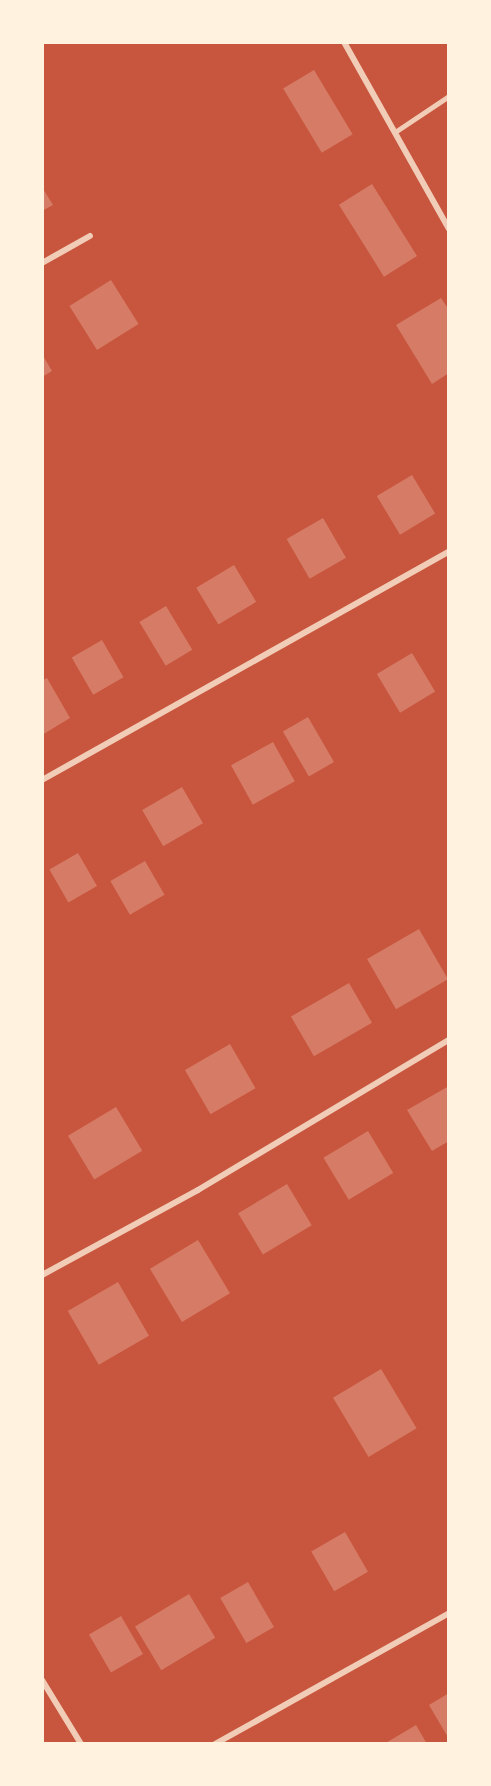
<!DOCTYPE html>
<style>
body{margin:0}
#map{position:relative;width:491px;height:1786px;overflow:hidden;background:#c8553d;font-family:"Times New Roman",serif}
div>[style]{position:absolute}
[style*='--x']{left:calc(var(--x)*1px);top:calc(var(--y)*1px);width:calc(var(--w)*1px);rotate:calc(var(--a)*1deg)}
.building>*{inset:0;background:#d67c66;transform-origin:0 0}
.service>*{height:4.5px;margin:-2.25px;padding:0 2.25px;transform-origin:2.25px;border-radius:2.25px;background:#f1ccb7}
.minor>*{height:6px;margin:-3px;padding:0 3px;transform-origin:3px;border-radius:3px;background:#f1ccb7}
span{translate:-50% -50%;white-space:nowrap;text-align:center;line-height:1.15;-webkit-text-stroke:6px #fff3e0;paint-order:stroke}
.frame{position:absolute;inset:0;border:44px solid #fff3e0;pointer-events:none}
</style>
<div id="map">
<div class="building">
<div style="left:314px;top:70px;width:75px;height:36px;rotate:59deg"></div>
<div style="left:372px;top:184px;width:85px;height:39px;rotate:58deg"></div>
<div style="clip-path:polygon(42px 187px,53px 205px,42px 211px)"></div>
<div style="left:111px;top:280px;width:52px;height:49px;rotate:58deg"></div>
<div style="clip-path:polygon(441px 298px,449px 310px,449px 373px,432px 384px,396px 325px)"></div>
<div style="clip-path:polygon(42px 354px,52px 371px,42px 377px)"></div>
<div style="left:412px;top:475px;width:45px;height:41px;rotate:59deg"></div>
<div style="left:323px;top:518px;width:46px;height:42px;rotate:60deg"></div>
<div style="left:234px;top:565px;width:43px;height:44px;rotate:59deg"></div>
<div style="left:166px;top:606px;width:51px;height:31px;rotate:59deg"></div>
<div style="left:102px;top:640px;width:43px;height:35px;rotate:60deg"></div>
<div style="left:412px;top:653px;width:45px;height:41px;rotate:59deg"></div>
<div style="clip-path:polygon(47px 678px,70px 718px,42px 735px,42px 681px)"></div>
<div style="left:308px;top:717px;width:52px;height:29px;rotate:60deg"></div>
<div style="left:273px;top:742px;width:45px;height:48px;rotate:61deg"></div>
<div style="left:182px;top:787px;width:42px;height:46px;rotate:60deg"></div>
<div style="left:78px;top:853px;width:38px;height:33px;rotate:60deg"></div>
<div style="left:145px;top:861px;width:39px;height:40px;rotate:60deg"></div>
<div style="left:419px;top:929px;width:58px;height:60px;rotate:60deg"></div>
<div style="left:349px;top:983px;width:46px;height:67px;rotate:60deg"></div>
<div style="left:230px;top:1044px;width:51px;height:52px;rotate:60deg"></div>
<div style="clip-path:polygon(449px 1086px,449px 1141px,432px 1151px,407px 1110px)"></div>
<div style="left:116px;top:1107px;width:51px;height:56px;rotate:59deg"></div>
<div style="left:368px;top:1131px;width:49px;height:52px;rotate:59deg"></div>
<div style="left:287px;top:1184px;width:48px;height:57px;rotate:59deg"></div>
<div style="left:198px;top:1240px;width:62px;height:56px;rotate:59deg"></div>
<div style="left:118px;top:1282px;width:62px;height:58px;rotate:60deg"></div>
<div style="left:381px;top:1369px;width:69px;height:56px;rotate:59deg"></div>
<div style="left:345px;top:1532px;width:46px;height:39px;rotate:60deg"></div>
<div style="left:248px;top:1582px;width:52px;height:32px;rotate:60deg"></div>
<div style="left:189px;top:1594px;width:51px;height:63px;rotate:59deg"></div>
<div style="left:121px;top:1616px;width:44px;height:37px;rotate:60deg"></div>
<div style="clip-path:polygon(449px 1693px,449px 1739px,429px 1705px)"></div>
<div style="clip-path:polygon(416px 1725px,427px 1744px,384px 1744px)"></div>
</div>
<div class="service">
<div style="--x:395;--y:132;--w:65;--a:-33.7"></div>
</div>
<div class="minor">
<div style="--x:344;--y:42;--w:214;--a:60.7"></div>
<div style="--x:42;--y:263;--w:55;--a:-29.4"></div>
<div style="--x:42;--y:780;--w:467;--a:-29.3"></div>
<div style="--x:42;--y:1275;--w:178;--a:-28.6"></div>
<div style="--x:198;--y:1190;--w:292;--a:-30.9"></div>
<div style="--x:42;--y:1680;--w:75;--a:58.6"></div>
<div style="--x:215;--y:1744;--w:268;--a:-29.2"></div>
</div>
<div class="frame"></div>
</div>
